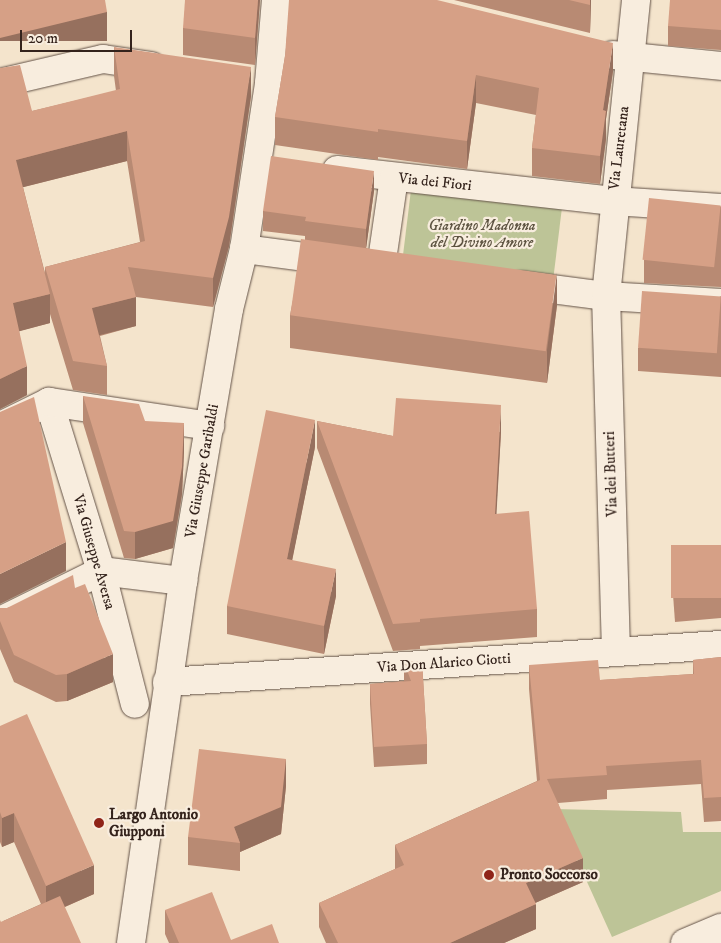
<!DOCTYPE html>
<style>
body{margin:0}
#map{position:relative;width:721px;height:943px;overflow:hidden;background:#f4e4cc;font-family:"IM FELL DW Pica",serif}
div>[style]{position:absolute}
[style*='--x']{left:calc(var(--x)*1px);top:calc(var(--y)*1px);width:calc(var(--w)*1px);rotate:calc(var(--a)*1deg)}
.green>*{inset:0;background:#bdc497;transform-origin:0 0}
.roads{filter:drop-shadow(0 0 1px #645348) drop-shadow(0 0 1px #645348)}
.minor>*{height:28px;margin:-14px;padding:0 14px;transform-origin:14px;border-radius:14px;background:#f8edde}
.tertiary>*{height:28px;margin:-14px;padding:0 14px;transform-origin:14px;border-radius:14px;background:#f8edde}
.wall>*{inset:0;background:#b88a73}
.shaded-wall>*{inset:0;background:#96705e;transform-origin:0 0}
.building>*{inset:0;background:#d6a086;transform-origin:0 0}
.dots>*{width:14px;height:14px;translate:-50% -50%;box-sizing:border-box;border:2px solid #f8edde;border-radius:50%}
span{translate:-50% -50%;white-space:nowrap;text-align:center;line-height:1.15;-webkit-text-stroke:4.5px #f8edde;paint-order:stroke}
.street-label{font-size:15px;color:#34231c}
.park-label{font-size:15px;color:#5d5341;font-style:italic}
.poi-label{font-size:15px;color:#34231c;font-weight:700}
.left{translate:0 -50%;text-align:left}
.scale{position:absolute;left:20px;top:30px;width:112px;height:22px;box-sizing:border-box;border:2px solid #34231c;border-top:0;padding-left:6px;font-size:15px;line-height:18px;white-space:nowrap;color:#34231c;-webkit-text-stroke:4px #f8edde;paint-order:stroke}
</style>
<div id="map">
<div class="green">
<div style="left:411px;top:190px;width:152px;height:67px;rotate:7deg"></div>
<div style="clip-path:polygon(554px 809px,681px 812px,683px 832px,721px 832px,721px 891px,612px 937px)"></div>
</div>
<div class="roads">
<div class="minor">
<div style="--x:613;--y:55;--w:109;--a:5.8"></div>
<div style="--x:0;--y:83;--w:106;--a:-13.1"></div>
<div style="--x:103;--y:59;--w:49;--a:8.3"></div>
<div style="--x:337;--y:170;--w:278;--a:6.4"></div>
<div style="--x:613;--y:201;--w:108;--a:3.7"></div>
<div style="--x:244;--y:249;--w:92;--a:7.5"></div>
<div style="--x:381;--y:267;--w:90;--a:-81.7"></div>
<div style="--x:521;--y:285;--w:86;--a:7.4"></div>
<div style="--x:606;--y:296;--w:115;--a:3.5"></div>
<div style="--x:49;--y:402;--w:177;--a:72.9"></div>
<div style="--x:101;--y:571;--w:137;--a:75.7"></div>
<div style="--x:0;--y:426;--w:55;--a:-26.1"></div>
<div style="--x:49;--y:402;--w:163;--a:8.5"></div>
<div style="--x:0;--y:621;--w:113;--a:-26.3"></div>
<div style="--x:101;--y:571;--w:83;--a:7"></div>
<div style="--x:616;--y:652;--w:356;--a:-91.6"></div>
<div style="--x:606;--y:296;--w:298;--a:-84.2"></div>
<div style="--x:167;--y:682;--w:555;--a:-3.82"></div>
<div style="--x:131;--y:943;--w:366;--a:-81.8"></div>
<div style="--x:183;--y:581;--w:276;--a:-80.4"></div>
<div style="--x:229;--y:309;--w:62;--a:-76"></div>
<div style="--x:244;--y:249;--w:168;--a:-81.4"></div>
<div style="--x:269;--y:83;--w:83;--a:-85.2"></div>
</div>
<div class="tertiary">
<div style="--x:685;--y:943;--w:39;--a:-23"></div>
</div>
</div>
<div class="wall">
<div style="clip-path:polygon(260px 0,255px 65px,183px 55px,183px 28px)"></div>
<div style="clip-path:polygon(454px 0,591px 0,590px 33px)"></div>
<div style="clip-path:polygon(721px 0,721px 50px,668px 46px,668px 26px)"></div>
<div style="clip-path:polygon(evenodd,114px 47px,251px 96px,229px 246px,213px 307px,136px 297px,136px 326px,100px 336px,107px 366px,107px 395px,73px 390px,50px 314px,50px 323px,19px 331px,27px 395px,0 409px,0 68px,32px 111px,116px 91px,114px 76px,114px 47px,127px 161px,140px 242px,45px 267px,45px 273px,23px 187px,127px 161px)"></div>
<div style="clip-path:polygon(285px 56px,613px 71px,606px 119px,606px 139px,600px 184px,532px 176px,532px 148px,536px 115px,476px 103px,467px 169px,378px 157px,378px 160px,275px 145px,275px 117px)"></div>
<div style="clip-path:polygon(374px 191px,366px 248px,557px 305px,547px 383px,290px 348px,290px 315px,305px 240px,305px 236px,263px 231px,263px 211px)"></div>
<div style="clip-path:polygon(721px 206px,721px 287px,644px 283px,644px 260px)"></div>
<div style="clip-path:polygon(721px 296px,721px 377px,638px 371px,638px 348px)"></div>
<div style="clip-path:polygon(83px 396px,145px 421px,184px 451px,182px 494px,173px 548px,135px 559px,124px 558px,83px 423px)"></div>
<div style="clip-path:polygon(317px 421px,393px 436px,501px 432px,496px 513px,537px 609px,537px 637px,420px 646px,420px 649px,393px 651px,317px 448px)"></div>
<div style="clip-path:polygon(315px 447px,292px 560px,336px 596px,324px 654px,227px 634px,227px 606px)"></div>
<div style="clip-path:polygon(721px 545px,721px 618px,675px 622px,671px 567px,671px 548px)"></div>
<div style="clip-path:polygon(75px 588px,113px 682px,67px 701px,56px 702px,14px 682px,0 649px,0 608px,7px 608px)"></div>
<div style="clip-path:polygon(721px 657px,721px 821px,704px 822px,701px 784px,607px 790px,607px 799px,558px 803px,583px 882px,535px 903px,536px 929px,504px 943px,326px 943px,319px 927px,319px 903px,395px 869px,395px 845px,537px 781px,529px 689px,529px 665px,600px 680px,693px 674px,693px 660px)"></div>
<div style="clip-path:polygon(422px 661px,427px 744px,427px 764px,374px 767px,370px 704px,370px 684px,404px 681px,404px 662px)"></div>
<div style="clip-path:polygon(0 726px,94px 894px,65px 907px,1px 922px,41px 904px,14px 842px,2px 847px,0 842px)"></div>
<div style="clip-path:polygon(286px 786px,281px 834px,240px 852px,240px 871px,188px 865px,188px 837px)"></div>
<div style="clip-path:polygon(165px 910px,231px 940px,279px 943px,169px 943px,165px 934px)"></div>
</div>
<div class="shaded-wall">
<div style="clip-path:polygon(258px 0,260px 0,255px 65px,255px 38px)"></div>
<div style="clip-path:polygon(590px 0,591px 0,590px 33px)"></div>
<div style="left:107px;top:12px;width:29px;height:110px;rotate:90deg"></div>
<div style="clip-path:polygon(613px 43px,613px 71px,606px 119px,606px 139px,600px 184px,600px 156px,603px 110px)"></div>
<div style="clip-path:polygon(251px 67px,251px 96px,229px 246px,213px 307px,213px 278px)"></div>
<div style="clip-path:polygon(476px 75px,476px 103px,467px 169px,467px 141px)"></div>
<div style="clip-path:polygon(127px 131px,127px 161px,16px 189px,16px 160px)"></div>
<div style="clip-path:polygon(374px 171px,374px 191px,366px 249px,366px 229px)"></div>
<div style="clip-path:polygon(557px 273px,557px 305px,547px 383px,547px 350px)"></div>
<div style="clip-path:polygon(50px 294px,50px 323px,13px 333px,13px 303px)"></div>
<div style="clip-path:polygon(136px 297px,136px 326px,92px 337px,92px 308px)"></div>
<div style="clip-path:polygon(27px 366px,27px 395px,0 409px,0 379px)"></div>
<div style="clip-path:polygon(501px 405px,501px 432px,495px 541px,495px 514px)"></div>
<div style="clip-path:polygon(315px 420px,315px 447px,287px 586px,287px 559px)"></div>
<div style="clip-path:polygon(184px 423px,184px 451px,182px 494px,173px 548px,135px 559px,135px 532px)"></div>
<div style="clip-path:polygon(66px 542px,66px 571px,0 604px,0 574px)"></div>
<div style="clip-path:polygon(336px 569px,336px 596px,324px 654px,324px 626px)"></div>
<div style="clip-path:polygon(113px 654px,113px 682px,67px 701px,67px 674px)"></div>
<div style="clip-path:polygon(286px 759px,286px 786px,281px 834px,240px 852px,240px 843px,234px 827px)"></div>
<div style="clip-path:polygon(14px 813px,14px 842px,2px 847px,2px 818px)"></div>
<div style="clip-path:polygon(583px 858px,583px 882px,526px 907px,526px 883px)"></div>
<div style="clip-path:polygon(94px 865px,94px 894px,46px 915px,46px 886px)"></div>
<div style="clip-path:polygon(536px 904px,536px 929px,504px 943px,450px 943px)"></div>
</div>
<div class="building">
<div style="clip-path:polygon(0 0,105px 0,107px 12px,0 38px)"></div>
<div style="clip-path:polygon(185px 0,258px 0,255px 38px,183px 28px)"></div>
<div style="clip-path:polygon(289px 0,437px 0,613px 43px,603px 110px,606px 111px,600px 156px,532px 148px,539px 88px,476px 75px,467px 141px,378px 129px,378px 132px,275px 117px,285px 56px)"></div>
<div style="clip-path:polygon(569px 0,590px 0,590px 5px)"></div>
<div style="clip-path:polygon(670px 0,721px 0,721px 30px,668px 26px)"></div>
<div style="clip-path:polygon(114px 47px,251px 67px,229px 217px,213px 278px,128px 267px,136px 297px,92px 308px,107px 366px,73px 361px,45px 267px,145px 241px,127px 131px,16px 160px,50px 294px,13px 303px,27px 366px,0 379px,0 68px,20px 65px,32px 111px,120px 89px)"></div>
<div style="clip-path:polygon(271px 156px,374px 171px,366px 229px,305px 221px,306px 217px,263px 211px)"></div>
<div style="left:649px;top:198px;width:72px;height:62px;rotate:6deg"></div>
<div style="left:301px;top:239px;width:258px;height:77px;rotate:8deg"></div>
<div style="left:642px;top:291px;width:79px;height:57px;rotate:4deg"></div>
<div style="clip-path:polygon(83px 396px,139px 404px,145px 421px,184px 423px,182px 467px,173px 521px,135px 532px,124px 531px)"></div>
<div style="clip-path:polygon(34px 397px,66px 542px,0 574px,0 412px)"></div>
<div style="clip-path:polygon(396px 398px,501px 405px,495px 514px,529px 511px,537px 609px,420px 619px,420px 622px,393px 624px,317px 421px,393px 436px)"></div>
<div style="clip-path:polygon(266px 410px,315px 420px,287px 559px,336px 569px,324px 626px,227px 606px)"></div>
<div style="left:721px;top:545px;width:53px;height:50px;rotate:90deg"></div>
<div style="clip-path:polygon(73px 575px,75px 588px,85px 584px,113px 654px,67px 674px,56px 675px,14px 655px,0 621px,0 608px,7px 608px)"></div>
<div style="clip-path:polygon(721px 657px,721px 797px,704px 798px,701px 760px,606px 766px,607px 775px,547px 779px,583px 858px,526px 883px,536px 904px,450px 943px,338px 943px,319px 903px,404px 865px,395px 845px,540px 780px,529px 665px,598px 660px,600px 680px,694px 674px,693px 660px)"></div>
<div style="clip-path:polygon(422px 661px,427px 744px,374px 747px,370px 684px,411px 681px,404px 662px)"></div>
<div style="clip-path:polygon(27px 714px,94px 865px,46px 886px,14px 813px,2px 818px,0 812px,0 726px)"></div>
<div style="clip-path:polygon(199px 749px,286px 759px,281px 807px,234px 827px,240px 843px,188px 837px)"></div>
<div style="clip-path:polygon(212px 892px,231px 940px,272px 924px,279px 943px,179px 943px,165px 910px)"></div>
<div style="clip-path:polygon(60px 896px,81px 943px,0 943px,0 920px,1px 922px)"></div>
</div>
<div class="dots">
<div style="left:99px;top:823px;background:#8f2418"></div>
<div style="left:489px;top:875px;background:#8f2418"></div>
</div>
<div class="street-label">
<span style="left:619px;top:148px;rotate:-83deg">Via Lauretana</span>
<span style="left:435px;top:182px;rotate:6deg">Via dei Fiori</span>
<span style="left:202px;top:471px;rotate:-80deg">Via Giuseppe Garibaldi</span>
<span style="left:611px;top:474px;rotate:-92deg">Via dei Butteri</span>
<span style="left:94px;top:552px;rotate:74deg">Via Giuseppe Aversa</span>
<span style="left:444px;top:663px;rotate:-4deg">Via Don Alarico Ciotti</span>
</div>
<div class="park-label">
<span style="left:482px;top:234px">Giardino Madonna<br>del Divino Amore</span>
</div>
<div class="poi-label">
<span class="left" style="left:109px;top:823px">Largo Antonio<br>Giupponi</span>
<span class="left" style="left:500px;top:875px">Pronto Soccorso</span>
</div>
<div class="scale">20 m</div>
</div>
